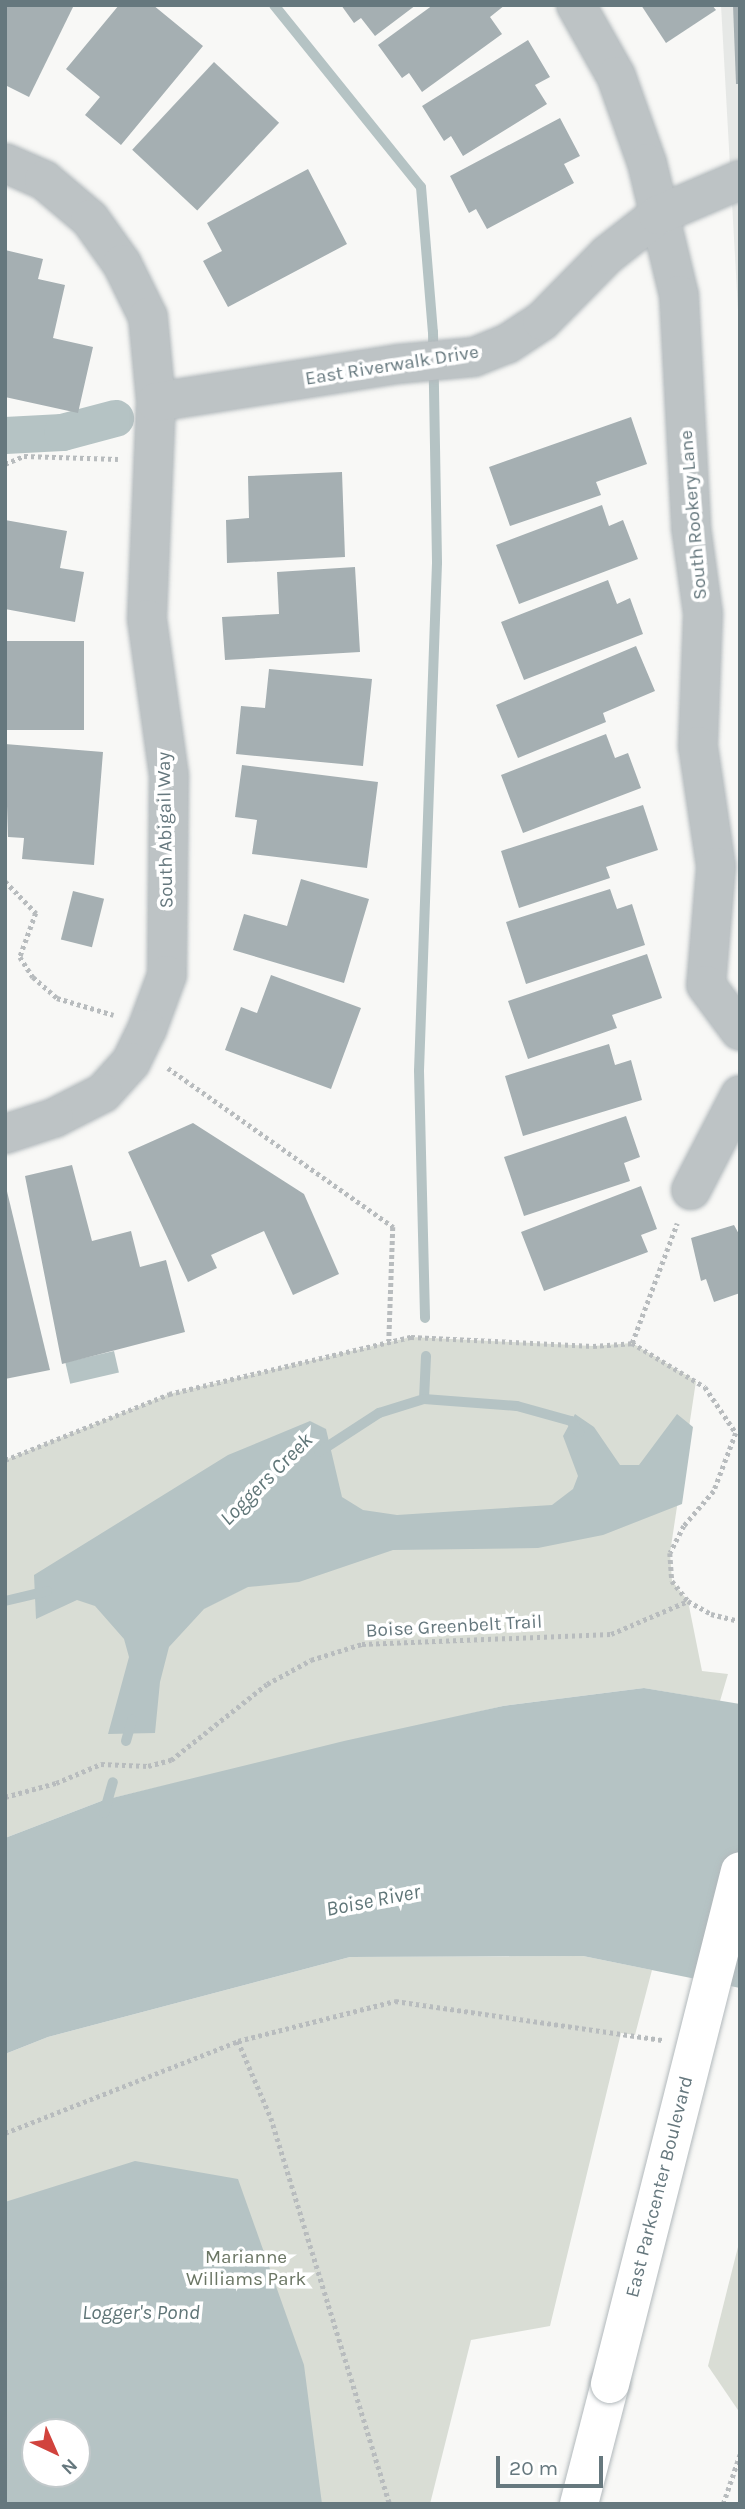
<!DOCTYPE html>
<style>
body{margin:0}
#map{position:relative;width:745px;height:2509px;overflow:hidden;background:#f8f8f6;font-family:Karla,sans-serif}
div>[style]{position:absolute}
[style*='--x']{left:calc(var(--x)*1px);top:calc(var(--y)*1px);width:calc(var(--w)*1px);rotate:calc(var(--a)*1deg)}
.built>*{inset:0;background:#e6e8e6}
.green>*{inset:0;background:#d9ddd5}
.water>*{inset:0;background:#b5c3c4;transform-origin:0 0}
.stream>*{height:10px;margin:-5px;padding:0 5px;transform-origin:5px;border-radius:5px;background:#b5c3c4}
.canal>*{height:37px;margin:-18.5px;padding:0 18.5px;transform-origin:18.5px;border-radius:18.5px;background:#b5c3c4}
.building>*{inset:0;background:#a5afb2;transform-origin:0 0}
.path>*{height:4.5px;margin-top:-2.25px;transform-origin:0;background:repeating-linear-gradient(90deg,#b8bcbe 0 3.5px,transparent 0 7px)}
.roads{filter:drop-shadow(0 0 2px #b2b9bc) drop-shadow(0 0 2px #b2b9bc)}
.minor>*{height:38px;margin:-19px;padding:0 19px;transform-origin:19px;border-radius:19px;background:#bdc3c5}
.secondary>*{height:38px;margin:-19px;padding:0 19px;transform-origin:19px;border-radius:19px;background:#fff}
.bridges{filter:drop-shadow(0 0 2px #b2b9bc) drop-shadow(0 0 2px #b2b9bc)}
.secondary-bridge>*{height:38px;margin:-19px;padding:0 19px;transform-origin:19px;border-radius:19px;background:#fff}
span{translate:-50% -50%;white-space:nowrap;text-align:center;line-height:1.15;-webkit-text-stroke:7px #fff;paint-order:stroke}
.street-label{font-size:19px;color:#66787e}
.park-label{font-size:19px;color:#6b7664}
.water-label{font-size:21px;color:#607678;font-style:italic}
.frame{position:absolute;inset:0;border:7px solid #66787e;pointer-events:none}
.north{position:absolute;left:21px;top:2418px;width:70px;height:70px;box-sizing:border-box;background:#fff;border:2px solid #c2c9cb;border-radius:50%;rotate:136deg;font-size:19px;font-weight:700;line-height:28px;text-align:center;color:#66787e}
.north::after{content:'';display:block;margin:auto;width:24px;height:32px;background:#d1433d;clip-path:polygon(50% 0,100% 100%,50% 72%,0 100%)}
.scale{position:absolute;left:496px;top:2456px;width:107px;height:32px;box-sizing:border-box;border:4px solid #66787e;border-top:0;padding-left:9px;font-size:21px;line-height:24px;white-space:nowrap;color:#66787e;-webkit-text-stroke:5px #fff;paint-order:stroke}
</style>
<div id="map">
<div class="built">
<div style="clip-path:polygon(721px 5px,740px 5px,740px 346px)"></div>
</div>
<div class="green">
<div style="clip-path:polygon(411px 1337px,593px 1346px,632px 1343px,696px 1381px,670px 1553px,672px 1581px,688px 1601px,702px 1671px,728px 1674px,720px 1701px,644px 1688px,503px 1706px,104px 1800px,5px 1838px,5px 1460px,169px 1394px)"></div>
<div style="clip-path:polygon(evenodd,583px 1956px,652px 1970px,635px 2035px,621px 2033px,550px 2326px,471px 2340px,430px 2504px,5px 2504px,5px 2054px,48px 2037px,350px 1957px,583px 1956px,35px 2432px,77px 2432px,77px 2474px,35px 2474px,35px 2432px)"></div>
<div style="clip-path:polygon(740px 2239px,740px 2413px,708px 2366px)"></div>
</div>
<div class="water">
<div style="left:114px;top:1351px;width:22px;height:50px;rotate:77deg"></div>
<div style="clip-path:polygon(575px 1414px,594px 1427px,620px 1465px,639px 1465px,677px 1414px,693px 1427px,682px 1504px,603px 1535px,538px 1548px,393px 1550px,299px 1582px,248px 1587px,204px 1609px,169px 1647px,160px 1682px,155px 1733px,108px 1734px,129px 1657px,124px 1639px,95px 1606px,77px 1600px,36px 1619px,34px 1575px,228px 1455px,310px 1421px,326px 1429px,342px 1497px,363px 1510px,397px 1515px,552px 1505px,573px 1489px,578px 1476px,563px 1436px)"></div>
<div style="clip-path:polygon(644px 1688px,740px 1704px,740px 1988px,583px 1956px,350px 1957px,48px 2037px,5px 2054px,5px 1838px,104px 1800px,344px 1741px,503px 1706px)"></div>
<div style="clip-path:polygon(evenodd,135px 2161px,238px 2179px,304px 2365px,322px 2504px,5px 2504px,5px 2202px,135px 2161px,77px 2432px,77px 2474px,35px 2474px,35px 2432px,77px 2432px)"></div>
</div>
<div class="stream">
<div style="--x:274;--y:5;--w:234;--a:51.1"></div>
<div style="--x:421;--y:187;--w:145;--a:85.3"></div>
<div style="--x:433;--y:332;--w:231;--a:89"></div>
<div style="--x:437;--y:563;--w:508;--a:92.03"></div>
<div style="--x:419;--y:1071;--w:247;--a:88.6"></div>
<div style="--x:424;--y:1399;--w:43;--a:-87.3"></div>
<div style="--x:319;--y:1452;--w:72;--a:-33"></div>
<div style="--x:379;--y:1413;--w:47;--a:-17.3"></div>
<div style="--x:424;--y:1399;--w:93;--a:4.3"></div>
<div style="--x:517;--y:1406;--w:56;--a:15.5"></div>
<div style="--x:571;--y:1421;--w:14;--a:54"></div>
<div style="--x:5;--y:1601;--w:43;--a:-13.4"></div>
<div style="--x:126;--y:1741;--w:22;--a:-74"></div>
<div style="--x:104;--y:1813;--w:32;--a:-74"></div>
</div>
<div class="canal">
<div style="--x:5;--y:435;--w:57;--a:-3"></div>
<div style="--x:62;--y:432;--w:55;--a:-14.8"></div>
</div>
<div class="building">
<div style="clip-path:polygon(5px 5px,74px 5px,29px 97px,5px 85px)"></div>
<div style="clip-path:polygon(119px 5px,153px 5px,203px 46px,121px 145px,85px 115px,100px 97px,66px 69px)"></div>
<div style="clip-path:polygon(341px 5px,416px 5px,375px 36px,361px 18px,354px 23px)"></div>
<div style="clip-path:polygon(433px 5px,505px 5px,490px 17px,502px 34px,422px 92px,409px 73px,402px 78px,378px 45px)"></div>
<div style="clip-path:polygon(641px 5px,712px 5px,716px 10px,666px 43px)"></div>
<div style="clip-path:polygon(733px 5px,740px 5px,740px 84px,736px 84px)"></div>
<div style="clip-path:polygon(528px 40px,550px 77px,535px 85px,547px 104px,463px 156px,451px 136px,444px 141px,422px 106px)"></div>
<div style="left:214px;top:62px;width:89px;height:120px;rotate:43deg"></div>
<div style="clip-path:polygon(560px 118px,580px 156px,564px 164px,574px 183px,487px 229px,476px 209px,469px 213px,450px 176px)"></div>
<div style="clip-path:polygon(308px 169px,347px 244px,228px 307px,203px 261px,222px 251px,207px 223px)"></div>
<div style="clip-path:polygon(5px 250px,43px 259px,38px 279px,65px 285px,53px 338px,93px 347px,78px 413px,5px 397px)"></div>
<div style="clip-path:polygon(631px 417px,647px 464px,596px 482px,601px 495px,510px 526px,489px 467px)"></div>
<div style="clip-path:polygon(342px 472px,345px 557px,227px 563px,226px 520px,249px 518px,248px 476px)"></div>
<div style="clip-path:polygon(602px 505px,609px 526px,623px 520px,638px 559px,519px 604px,496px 545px)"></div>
<div style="clip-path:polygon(5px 520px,67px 531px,60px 568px,84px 572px,75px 622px,5px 609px)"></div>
<div style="clip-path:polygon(355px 567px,360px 652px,225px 660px,222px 617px,279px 614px,277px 572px)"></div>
<div style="clip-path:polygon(608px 580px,617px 604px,630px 598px,643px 634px,524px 680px,501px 622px)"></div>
<div style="left:5px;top:641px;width:79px;height:89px"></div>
<div style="clip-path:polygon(636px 646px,655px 691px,603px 713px,606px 722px,518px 758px,496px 705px)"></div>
<div style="clip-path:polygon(269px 669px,372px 679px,363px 766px,236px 754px,241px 706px,265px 708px)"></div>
<div style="clip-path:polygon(606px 734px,615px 758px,628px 753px,641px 788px,523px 833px,501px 775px)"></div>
<div style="clip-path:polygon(5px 744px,103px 752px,94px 865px,22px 859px,24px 838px,8px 837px)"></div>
<div style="clip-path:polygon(242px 765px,378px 782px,367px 868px,252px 854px,257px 820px,235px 817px)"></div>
<div style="clip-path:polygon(643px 805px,658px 850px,606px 867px,610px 878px,519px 908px,501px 851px)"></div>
<div style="clip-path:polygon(301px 879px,369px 899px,344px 983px,233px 950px,244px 914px,287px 926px)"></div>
<div style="clip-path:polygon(610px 889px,617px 909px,632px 904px,645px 945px,526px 984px,506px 922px)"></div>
<div style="left:73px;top:891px;width:32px;height:50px;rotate:14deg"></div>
<div style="clip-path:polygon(647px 954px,662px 998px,612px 1015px,617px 1028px,528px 1059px,508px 1001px)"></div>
<div style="clip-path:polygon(271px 975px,361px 1008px,331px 1089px,225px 1050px,241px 1007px,257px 1013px)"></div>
<div style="clip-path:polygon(609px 1044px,615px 1065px,631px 1060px,642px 1100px,523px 1136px,505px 1076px)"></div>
<div style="clip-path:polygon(626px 1116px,640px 1157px,624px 1163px,630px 1181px,524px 1216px,504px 1157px)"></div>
<div style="clip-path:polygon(193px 1123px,304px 1194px,339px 1274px,293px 1295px,264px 1231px,211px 1255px,217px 1268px,188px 1282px,128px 1152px)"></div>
<div style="clip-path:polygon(72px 1165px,92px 1241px,131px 1231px,140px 1267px,166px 1260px,185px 1332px,62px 1364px,25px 1176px)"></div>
<div style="clip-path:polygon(5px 1183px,50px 1370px,5px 1379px)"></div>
<div style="clip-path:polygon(641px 1186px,657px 1229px,641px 1235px,648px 1252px,544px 1291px,521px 1232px)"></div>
<div style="clip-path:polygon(734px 1225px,740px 1236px,740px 1293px,714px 1302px,706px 1279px,701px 1281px,691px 1238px)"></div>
</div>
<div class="path">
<div style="--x:5;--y:464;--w:21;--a:-23"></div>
<div style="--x:24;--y:456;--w:94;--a:1.8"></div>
<div style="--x:5;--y:881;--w:45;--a:45.9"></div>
<div style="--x:36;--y:913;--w:47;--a:110"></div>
<div style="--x:20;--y:957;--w:24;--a:57"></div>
<div style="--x:33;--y:977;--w:32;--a:41"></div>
<div style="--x:57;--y:998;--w:59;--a:16.6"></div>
<div style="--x:168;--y:1068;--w:276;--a:35.2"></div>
<div style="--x:393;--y:1227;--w:114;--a:92"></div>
<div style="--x:632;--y:1343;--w:128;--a:-69.4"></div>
<div style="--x:5;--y:1460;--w:177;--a:-21.9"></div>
<div style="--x:169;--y:1394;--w:249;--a:-13.3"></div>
<div style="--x:411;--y:1337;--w:182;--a:2.8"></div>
<div style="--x:593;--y:1346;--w:39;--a:-4"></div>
<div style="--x:632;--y:1343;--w:85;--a:31.1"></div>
<div style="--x:705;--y:1387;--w:55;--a:56"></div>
<div style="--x:736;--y:1433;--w:62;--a:110.8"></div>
<div style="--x:714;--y:1491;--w:46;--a:130.6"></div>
<div style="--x:684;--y:1526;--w:30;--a:117"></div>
<div style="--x:670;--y:1553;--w:28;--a:86"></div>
<div style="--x:672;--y:1581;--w:26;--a:51"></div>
<div style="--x:688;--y:1601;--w:26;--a:29"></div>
<div style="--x:711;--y:1614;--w:30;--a:14"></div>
<div style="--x:5;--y:1797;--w:53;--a:-15.4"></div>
<div style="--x:56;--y:1783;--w:49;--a:-22.9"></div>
<div style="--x:101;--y:1764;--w:47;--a:2.4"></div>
<div style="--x:148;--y:1766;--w:24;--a:-15"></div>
<div style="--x:171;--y:1760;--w:122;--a:-38.4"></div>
<div style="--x:267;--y:1684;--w:50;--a:-28.6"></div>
<div style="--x:311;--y:1660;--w:53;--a:-17.4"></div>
<div style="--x:362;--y:1644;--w:249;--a:-2.3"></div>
<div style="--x:611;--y:1634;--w:84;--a:-23.2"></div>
<div style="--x:238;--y:2041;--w:84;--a:66.8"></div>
<div style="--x:271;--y:2118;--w:404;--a:72.9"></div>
<div style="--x:5;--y:2133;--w:251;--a:-21.5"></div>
<div style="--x:238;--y:2041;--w:162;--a:-14.3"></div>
<div style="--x:395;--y:2001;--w:270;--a:8.3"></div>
<div style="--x:723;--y:2504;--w:53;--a:-71.2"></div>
</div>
<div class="roads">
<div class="minor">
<div style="--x:576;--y:5;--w:81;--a:60.6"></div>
<div style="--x:616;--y:76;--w:92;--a:70.4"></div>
<div style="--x:647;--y:163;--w:136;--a:76.4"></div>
<div style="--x:679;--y:295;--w:232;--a:87"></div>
<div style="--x:691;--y:527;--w:88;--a:82.1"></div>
<div style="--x:703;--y:614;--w:132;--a:92.2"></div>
<div style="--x:698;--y:746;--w:122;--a:81.5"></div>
<div style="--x:716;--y:867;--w:118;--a:94.8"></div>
<div style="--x:706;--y:985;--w:57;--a:53.5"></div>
<div style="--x:5;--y:163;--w:43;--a:23.6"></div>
<div style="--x:44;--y:180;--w:60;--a:40.3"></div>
<div style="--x:90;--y:219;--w:55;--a:54.6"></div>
<div style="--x:122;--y:264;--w:59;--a:63.9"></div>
<div style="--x:148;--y:317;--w:85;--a:84.6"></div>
<div style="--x:156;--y:402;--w:217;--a:92.4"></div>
<div style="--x:147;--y:619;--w:159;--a:82"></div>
<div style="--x:169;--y:776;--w:199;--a:90.6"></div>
<div style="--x:167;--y:975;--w:58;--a:110.3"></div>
<div style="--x:147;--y:1029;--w:37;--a:116"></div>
<div style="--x:131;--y:1062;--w:42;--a:132.1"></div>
<div style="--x:103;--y:1093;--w:55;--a:153"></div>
<div style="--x:54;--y:1118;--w:52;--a:161.9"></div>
<div style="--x:156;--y:402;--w:245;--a:-8.9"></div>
<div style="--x:398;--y:364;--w:76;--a:-5.3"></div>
<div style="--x:474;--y:357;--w:35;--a:-22"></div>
<div style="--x:507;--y:344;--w:42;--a:-33.3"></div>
<div style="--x:542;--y:321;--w:93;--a:-45.4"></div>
<div style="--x:607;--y:255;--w:65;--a:-38.1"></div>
<div style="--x:658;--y:215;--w:89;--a:-23.1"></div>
<div style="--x:691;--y:1190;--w:107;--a:-62.7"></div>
</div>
<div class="secondary">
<div style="--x:579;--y:2504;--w:124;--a:-75.5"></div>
</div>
</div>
<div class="bridges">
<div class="secondary-bridge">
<div style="--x:610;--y:2384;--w:529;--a:-75.78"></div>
</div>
</div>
<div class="street-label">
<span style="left:392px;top:366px;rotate:-9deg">East Riverwalk Drive</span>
<span style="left:694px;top:515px;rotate:-95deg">South Rookery Lane</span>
<span style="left:166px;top:830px;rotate:-91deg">South Abigail Way</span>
<span style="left:454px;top:1627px;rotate:-3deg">Boise Greenbelt Trail</span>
<span style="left:660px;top:2187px;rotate:-76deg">East Parkcenter Boulevard</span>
</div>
<div class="park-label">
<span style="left:246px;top:2269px">Marianne<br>Williams Park</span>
</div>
<div class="water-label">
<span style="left:266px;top:1479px;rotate:-45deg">Loggers Creek</span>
<span style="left:373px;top:1900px;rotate:-11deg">Boise River</span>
<span style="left:141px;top:2312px">Logger's Pond</span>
</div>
<div class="frame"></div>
<div class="north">N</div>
<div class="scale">20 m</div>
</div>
